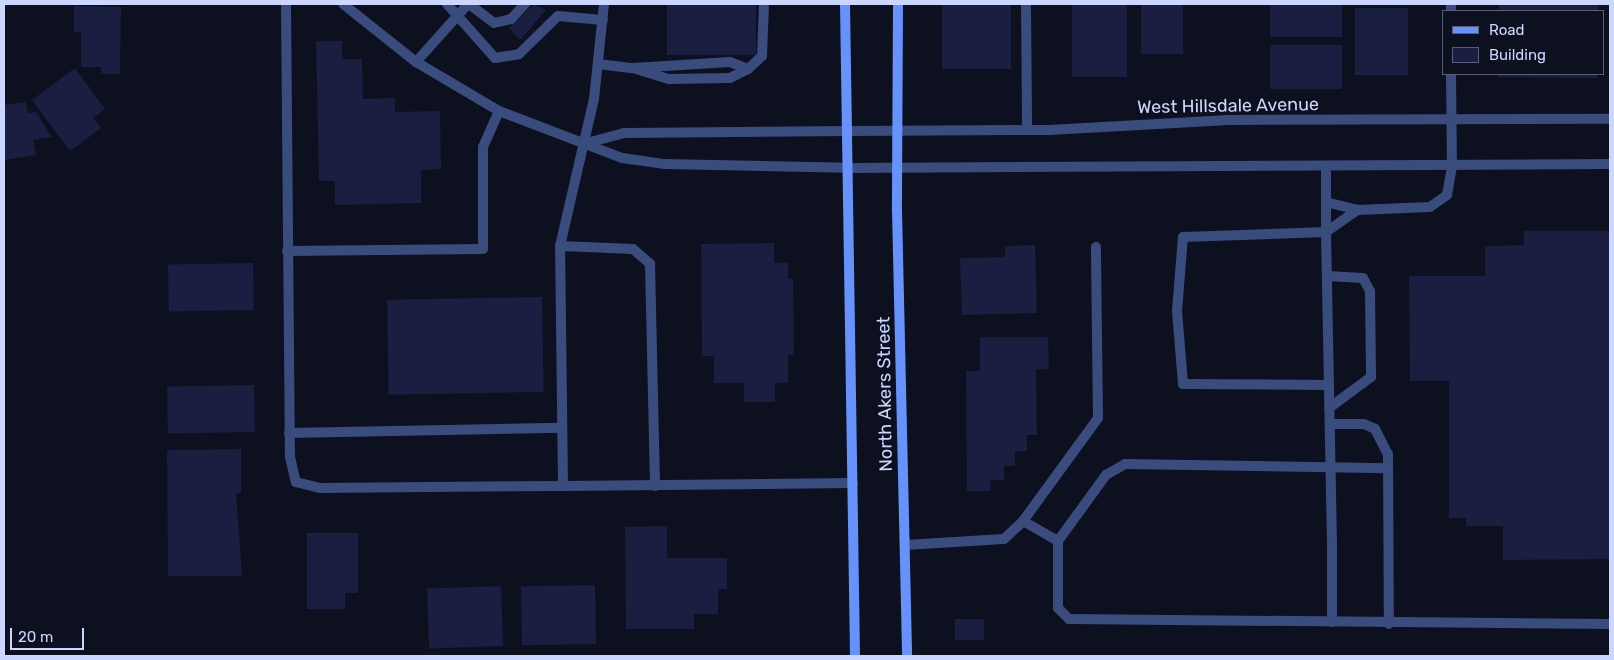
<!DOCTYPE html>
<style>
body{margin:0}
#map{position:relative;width:1614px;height:660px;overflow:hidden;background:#0d101f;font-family:Rubik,sans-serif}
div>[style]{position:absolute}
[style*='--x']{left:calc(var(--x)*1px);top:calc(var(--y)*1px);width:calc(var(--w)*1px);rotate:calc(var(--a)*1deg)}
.building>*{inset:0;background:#1a1e40;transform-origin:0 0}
.lane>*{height:10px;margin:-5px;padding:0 5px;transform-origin:5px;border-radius:5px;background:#394c7d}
.street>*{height:10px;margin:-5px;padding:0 5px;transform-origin:5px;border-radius:5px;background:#394c7d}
.secondary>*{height:10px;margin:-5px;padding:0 5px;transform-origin:5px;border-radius:5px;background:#6791fb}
span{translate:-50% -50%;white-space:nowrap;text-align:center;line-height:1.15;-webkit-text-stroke:4px #0d101f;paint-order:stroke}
.street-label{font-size:18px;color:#cdd6fe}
.frame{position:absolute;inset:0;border:5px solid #cdd6fe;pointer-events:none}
.legend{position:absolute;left:1442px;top:10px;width:162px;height:65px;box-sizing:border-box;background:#0d101f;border:1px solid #5a5f78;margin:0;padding:6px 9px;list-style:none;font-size:15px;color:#cdd6fe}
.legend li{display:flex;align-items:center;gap:10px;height:25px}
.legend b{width:25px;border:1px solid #5a5f78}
.scale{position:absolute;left:10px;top:628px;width:74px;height:22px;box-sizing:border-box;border:2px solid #cdd6fe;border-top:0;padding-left:6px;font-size:15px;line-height:18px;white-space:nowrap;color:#cdd6fe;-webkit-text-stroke:4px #0d101f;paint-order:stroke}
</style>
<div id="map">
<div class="building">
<div style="clip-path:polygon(534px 4px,546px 10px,520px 40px,509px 28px)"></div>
<div style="left:667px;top:4px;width:89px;height:51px"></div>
<div style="left:942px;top:4px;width:69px;height:65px"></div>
<div style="left:1072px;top:4px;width:55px;height:73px"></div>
<div style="left:1141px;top:4px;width:42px;height:50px"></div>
<div style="left:1270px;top:4px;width:72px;height:33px"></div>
<div style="left:1499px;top:4px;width:99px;height:7px"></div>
<div style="clip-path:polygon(74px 6px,121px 7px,120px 74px,101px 74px,101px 67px,81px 67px,81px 33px,74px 32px)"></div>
<div style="left:1355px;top:8px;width:53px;height:67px"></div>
<div style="clip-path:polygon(316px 41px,342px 41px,342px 59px,362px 59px,363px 99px,395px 98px,395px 112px,440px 111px,441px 169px,421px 170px,421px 203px,335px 205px,335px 181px,319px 181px)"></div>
<div style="left:1270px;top:45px;width:72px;height:44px"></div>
<div style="clip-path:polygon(75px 68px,105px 109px,93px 118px,101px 128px,70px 151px,32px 100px)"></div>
<div style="clip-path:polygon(1498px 74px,1597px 74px,1597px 78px,1498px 77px)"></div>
<div style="clip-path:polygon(26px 102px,28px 113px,36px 112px,52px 137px,33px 140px,36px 155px,4px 160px,4px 105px)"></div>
<div style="clip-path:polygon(1524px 231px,1610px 231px,1610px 559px,1503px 560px,1503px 526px,1466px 526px,1466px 518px,1449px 518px,1449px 381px,1410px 381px,1409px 276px,1485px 276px,1485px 246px,1524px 245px)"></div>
<div style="clip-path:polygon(774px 243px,774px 263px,788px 263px,788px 279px,793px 279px,794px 355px,788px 355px,788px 383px,775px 383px,775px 402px,744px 402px,744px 383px,714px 383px,714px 356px,702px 356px,701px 244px)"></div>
<div style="clip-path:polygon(1035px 245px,1037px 313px,962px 315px,960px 258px,1005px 257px,1005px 246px)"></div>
<div style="left:253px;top:263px;width:47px;height:85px;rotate:89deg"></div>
<div style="left:542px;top:297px;width:95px;height:155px;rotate:89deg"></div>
<div style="clip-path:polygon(980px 337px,1048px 337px,1049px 369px,1036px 369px,1037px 435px,1027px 435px,1027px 451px,1015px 451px,1015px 466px,1004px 466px,1004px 480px,990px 480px,991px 491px,967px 491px,966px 371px,980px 371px)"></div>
<div style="left:254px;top:385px;width:47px;height:87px;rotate:89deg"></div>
<div style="clip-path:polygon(241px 449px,241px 493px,236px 493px,242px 576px,168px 576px,167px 450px)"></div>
<div style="clip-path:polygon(667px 526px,667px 558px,727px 558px,727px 589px,718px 589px,718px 614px,694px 614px,694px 629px,626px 629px,625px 527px)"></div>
<div style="clip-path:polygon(307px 533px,358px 533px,358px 593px,345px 593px,345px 609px,307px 609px)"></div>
<div style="left:595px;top:585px;width:59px;height:74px;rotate:89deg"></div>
<div style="left:501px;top:586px;width:60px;height:74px;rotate:88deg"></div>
<div style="left:955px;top:619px;width:29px;height:21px"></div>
</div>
<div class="lane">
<div style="--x:286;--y:4;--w:453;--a:89.5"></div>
<div style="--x:290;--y:457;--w:26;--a:77"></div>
<div style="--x:296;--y:482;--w:25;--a:14"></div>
<div style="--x:320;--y:488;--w:243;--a:-0.5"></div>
<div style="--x:563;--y:486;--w:240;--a:-90.7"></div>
<div style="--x:560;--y:246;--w:151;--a:-77"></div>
<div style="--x:594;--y:99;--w:96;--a:-84"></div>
<div style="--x:447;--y:4;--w:72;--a:48.4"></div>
<div style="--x:495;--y:58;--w:24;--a:-9"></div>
<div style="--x:519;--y:54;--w:54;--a:-44.3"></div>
<div style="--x:558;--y:16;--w:45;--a:5.1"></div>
<div style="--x:469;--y:4;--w:31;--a:37"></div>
<div style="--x:494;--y:23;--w:17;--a:-13"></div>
<div style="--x:511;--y:19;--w:21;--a:-47"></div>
<div style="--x:1026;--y:4;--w:126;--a:89.5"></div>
<div style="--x:416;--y:62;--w:78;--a:-48.1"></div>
<div style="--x:598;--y:64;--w:35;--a:7"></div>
<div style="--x:633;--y:68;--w:97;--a:-3.5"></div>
<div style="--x:730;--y:62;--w:19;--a:21"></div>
<div style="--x:748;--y:69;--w:19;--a:-43"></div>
<div style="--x:762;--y:56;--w:52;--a:-87.8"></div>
<div style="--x:636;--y:69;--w:34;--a:17"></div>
<div style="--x:669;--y:79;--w:61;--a:-0.9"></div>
<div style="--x:730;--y:78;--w:20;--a:-27"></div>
<div style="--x:499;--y:111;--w:132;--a:20.9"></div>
<div style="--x:622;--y:158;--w:42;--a:8.1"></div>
<div style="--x:664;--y:164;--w:184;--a:1.2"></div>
<div style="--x:583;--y:144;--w:42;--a:-15"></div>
<div style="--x:624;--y:133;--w:224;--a:-0.5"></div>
<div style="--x:1326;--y:166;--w:66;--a:90"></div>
<div style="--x:1326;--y:202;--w:33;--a:14"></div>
<div style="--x:1358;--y:210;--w:72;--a:-2.4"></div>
<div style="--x:1430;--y:207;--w:21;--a:-35"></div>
<div style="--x:1447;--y:195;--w:29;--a:-80"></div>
<div style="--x:1326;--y:232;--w:39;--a:-35"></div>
<div style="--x:560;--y:246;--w:73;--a:2.4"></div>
<div style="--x:633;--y:249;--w:23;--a:41"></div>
<div style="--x:650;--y:264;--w:222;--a:88.7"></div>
<div style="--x:287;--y:251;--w:196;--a:-0.6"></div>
<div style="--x:483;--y:249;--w:102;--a:-90"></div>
<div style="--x:483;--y:147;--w:39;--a:-66"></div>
<div style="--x:499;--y:111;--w:96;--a:-149.4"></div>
<div style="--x:416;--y:62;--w:93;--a:-141.5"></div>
<div style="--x:1327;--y:276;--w:36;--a:3"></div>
<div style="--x:1363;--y:278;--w:15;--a:62"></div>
<div style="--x:1370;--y:291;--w:86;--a:89.3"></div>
<div style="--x:1371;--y:377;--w:52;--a:143.6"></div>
<div style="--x:1329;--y:385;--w:146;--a:-179.6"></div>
<div style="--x:1183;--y:384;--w:73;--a:-94.7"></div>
<div style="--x:1177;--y:311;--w:74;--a:-85.4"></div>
<div style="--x:1183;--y:237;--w:143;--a:-2"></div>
<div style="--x:1326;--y:232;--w:309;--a:88.9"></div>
<div style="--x:1332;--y:541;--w:81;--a:90"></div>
<div style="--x:1330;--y:424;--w:34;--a:0"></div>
<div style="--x:1364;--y:424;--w:12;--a:24"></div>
<div style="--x:1375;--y:429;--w:28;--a:63"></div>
<div style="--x:1388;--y:454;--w:170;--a:89.7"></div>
<div style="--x:289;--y:433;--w:272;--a:-1.1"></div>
<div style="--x:563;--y:486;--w:290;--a:-0.6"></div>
<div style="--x:1023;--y:521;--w:127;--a:-53.9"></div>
<div style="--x:1098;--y:418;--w:171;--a:-90.7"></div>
<div style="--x:1058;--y:541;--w:82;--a:-54"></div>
<div style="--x:1106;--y:475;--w:22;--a:-30"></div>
<div style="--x:1125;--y:464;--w:263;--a:0.9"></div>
<div style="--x:905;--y:545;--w:99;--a:-3.5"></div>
<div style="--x:1004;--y:539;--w:26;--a:-43"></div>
<div style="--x:1023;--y:521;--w:40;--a:29.7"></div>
<div style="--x:1058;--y:541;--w:67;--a:90"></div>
<div style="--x:1058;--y:608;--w:16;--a:45"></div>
<div style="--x:1069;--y:619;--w:541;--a:0.53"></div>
</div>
<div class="street">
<div style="--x:1451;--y:4;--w:7;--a:90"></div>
<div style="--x:1451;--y:74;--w:92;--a:89.4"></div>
<div style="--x:848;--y:131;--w:201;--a:-0.3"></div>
<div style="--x:1049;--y:130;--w:180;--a:-3.2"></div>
<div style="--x:1229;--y:120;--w:381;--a:-0.2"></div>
<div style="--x:848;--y:168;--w:762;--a:-0.3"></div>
</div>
<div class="secondary">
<div style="--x:845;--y:4;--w:652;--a:89.12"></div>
<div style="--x:898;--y:4;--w:206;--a:90.3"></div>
<div style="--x:897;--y:210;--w:446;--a:88.7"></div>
</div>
<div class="street-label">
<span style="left:1228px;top:106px;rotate:-1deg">West Hillsdale Avenue</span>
<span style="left:885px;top:394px;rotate:-91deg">North Akers Street</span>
</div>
<div class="frame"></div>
<ul class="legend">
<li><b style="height:6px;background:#6791fb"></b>Road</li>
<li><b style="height:14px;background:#1a1e40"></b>Building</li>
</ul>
<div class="scale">20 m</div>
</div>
